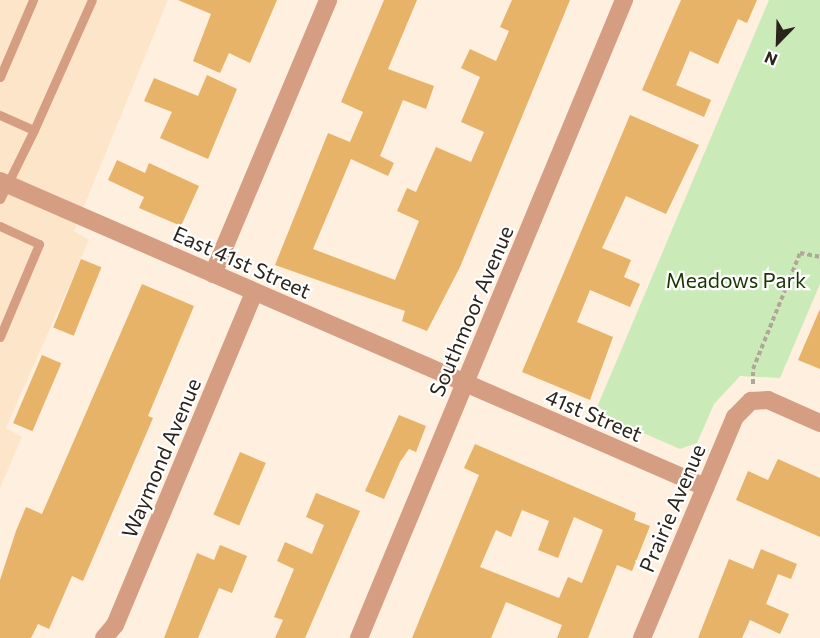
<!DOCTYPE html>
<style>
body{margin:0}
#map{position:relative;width:820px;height:638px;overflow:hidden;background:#feefde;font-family:Commissioner,sans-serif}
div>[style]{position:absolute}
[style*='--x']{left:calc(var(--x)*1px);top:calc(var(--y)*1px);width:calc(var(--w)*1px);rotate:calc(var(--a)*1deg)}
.built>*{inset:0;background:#fde5ca}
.green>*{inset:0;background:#caebb8}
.building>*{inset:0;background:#e6b369;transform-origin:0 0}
.path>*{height:4px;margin-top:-2px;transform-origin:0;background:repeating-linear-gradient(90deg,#b2a698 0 4.5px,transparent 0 7.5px)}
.service>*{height:9px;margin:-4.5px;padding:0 4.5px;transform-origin:4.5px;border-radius:4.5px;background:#d59e82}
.minor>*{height:18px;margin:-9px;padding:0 9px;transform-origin:9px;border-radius:9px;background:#d59e82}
span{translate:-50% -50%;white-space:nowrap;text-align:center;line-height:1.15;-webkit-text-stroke:4.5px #fff;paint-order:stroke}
.street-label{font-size:21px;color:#2b241c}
.park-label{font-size:21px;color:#193501}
.north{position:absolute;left:748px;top:12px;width:60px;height:60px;-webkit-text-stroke:4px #fff;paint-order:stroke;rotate:203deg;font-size:16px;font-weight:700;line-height:24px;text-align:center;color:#2b241c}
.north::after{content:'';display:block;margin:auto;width:21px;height:27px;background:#2b241c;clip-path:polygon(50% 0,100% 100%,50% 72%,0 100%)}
</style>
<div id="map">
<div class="built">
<div style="clip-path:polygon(0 0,168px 0,74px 231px,89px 240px,6px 428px,22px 437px,0 488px)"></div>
</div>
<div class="green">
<div style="clip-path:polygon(769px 0,820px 0,820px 284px,780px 378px,740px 376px,714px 404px,697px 443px,680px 449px,595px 412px)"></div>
</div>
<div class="building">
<div style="clip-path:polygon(178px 0,277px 0,250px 63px,229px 53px,220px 73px,193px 61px,211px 14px)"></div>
<div style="clip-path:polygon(384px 0,417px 0,388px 69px,434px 86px,426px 109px,403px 100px,380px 156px,394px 163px,388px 176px,351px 159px,313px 249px,395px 280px,419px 221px,397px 211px,407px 188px,416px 192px,436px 147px,471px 162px,484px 132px,461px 122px,480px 77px,461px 68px,470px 49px,496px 61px,509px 31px,500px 27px,512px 0,570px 0,460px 267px,427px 331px,402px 321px,405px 311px,275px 265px,328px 133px,350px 142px,363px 112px,341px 102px)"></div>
<div style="clip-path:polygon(681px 0,757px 0,747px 23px,738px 19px,718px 64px,690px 51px,676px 85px,711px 100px,704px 117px,642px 90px)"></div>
<div style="clip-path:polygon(207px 75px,237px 89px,208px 159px,160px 138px,172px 112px,144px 101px,154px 78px,198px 96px)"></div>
<div style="clip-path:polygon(630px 115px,699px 145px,666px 214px,626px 196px,602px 248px,631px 260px,624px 277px,640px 284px,630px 307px,590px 290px,577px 322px,613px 337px,590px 400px,522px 372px)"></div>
<div style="clip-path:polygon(117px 160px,145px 173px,149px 163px,199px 186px,181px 226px,139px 208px,144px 197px,108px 180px)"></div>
<div style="left:81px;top:259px;width:22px;height:74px;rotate:22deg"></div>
<div style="clip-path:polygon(142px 284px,194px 306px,148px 416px,153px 418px,83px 581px,72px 576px,49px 629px,38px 624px,31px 638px,0 638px,0 580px,16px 531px,26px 507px,42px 514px)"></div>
<div style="clip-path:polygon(820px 309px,820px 369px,798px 360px)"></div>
<div style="left:42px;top:355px;width:21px;height:74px;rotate:23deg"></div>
<div style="clip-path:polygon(399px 415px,426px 426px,416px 452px,409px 449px,400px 462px,384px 499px,365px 491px)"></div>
<div style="clip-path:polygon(evenodd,475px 444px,636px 513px,634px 520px,650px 526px,632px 571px,617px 565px,588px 638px,557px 638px,562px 625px,506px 602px,491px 638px,412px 638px,479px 475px,464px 468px,475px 444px,522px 510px,549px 521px,538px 550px,558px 558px,574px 517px,603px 530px,582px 583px,568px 577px,559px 598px,480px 567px,496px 530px,511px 537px,522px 510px)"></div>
<div style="left:240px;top:452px;width:28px;height:68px;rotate:23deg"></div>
<div style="clip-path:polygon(778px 459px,820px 478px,820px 537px,736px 500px,748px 471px,768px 480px)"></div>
<div style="clip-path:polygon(316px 493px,360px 511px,305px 638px,275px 638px,283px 620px,274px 617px,294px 569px,277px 561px,285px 542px,312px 554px,324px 525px,306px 517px)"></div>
<div style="clip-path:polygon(220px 545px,247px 556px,232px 593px,219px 588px,198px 638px,164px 638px,197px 553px,214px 560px)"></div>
<div style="clip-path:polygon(761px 549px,797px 564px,791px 579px,778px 574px,766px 604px,789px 614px,780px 634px,750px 620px,742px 638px,698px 638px,729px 559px,753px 569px)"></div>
</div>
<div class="path">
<div style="--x:753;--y:384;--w:15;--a:-90"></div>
<div style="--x:753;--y:369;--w:125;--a:-67.9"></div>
<div style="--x:800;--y:253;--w:20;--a:11"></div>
</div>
<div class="service">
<div style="--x:0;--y:77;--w:84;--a:-66.8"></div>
<div style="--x:0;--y:115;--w:37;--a:24"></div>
<div style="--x:34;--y:130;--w:77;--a:116.2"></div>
<div style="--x:34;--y:130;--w:142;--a:-66"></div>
<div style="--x:0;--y:226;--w:43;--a:24.8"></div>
<div style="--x:39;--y:244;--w:101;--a:112.8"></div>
</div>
<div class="minor">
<div style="--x:0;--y:181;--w:769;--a:23.46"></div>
<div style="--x:213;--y:274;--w:297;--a:-67.2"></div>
<div style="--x:104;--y:638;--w:17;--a:-50"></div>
<div style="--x:115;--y:625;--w:361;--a:-67.3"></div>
<div style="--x:359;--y:638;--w:691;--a:-67.44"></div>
<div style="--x:642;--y:638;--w:240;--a:-67.2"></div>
<div style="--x:735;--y:417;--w:23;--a:-45"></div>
<div style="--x:751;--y:401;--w:17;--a:-3"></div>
<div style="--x:768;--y:400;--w:57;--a:23.9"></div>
</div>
<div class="street-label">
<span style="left:242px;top:262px;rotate:24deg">East 41st Street</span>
<span style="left:471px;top:311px;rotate:-67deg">Southmoor Avenue</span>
<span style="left:594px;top:415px;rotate:23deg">41st Street</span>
<span style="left:161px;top:458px;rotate:-67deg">Waymond Avenue</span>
<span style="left:672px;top:508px;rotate:-67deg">Prairie Avenue</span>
</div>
<div class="park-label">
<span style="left:736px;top:280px">Meadows Park</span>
</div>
<div class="north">N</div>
</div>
